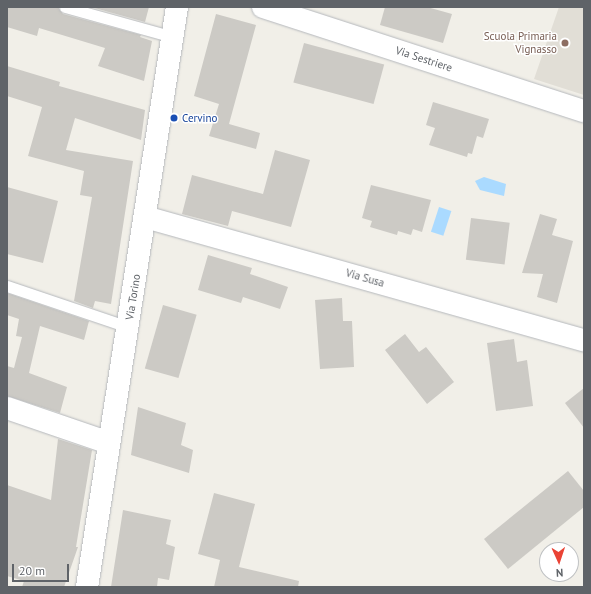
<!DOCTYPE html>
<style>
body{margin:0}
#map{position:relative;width:591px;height:594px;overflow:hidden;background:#f1efe8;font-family:"PT Sans",sans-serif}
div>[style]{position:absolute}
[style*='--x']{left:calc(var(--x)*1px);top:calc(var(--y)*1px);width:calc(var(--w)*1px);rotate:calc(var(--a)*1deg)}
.education>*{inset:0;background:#e1ded6}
.water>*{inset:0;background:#aadaff;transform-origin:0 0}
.building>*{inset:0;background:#cccac5;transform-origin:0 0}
.roads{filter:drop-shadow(0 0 1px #b5b8bc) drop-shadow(0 0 1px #b5b8bc)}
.lane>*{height:11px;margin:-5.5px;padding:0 5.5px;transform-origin:5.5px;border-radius:5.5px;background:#fff}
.street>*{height:22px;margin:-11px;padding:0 11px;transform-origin:11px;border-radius:11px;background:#fff}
.secondary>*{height:22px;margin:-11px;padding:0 11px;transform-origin:11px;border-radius:11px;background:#fff}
.dots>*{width:11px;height:11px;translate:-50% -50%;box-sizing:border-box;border:2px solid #fff;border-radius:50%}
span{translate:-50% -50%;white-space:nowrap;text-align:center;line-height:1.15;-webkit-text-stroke:3px #fff;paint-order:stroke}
.education-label{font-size:11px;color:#785e54}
.right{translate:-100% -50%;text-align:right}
.street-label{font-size:11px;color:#5f6368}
.transit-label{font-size:11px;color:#164399}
.left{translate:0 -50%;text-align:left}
.frame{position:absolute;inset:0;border:8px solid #5f6368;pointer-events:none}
.north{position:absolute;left:539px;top:542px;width:40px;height:40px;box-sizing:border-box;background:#fff;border:1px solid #bfc1c3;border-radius:50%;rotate:177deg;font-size:11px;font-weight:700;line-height:16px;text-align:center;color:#5f6368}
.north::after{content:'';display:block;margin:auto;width:14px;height:18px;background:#ea4335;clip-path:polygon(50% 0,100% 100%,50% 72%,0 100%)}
.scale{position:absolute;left:12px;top:564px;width:57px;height:18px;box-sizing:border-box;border:2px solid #5f6368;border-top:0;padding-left:5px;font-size:12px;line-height:14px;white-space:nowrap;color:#5f6368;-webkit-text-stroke:3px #fff;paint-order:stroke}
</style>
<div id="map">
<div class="education">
<div style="clip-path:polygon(559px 7px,584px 7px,584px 95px,534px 79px)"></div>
</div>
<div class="water">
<div style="clip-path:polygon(484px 177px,506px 184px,504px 196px,480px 190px,475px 181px)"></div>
<div style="left:439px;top:207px;width:13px;height:26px;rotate:18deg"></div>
</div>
<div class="building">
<div style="clip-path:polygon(7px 7px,58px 7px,63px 14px,141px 35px,140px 37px,152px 41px,144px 81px,98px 66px,105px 48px,39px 28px,37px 36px,7px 27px)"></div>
<div style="clip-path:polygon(91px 7px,149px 7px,145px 22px)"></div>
<div style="clip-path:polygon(385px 7px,427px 7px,452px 14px,443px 43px,380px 25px)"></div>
<div style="clip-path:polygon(216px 14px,256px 25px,229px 124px,260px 133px,256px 149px,209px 136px,219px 104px,194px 96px)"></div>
<div style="left:304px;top:43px;width:83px;height:41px;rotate:15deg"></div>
<div style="clip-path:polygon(7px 66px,60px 82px,59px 86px,145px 110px,141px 140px,75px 118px,66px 150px,133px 161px,111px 304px,95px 301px,93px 308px,74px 301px,92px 197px,80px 195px,84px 171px,28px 156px,42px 107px,7px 96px)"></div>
<div style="clip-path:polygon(433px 102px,489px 119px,483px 138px,477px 136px,472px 154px,468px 153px,467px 157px,429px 145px,435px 128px,426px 125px)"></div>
<div style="clip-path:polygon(275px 150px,310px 160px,291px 227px,232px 211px,228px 226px,182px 214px,192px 175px,263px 194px)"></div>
<div style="clip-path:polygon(371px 185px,431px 200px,422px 232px,413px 229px,411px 235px,398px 231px,397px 235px,370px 227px,372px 221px,362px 218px)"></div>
<div style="clip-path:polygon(7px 187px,58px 201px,43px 263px,7px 254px)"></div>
<div style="clip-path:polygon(540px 214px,557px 219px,552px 235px,573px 241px,557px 303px,537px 297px,543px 274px,522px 273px)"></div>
<div style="left:471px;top:218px;width:39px;height:42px;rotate:7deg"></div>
<div style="clip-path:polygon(208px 255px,252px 268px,250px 274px,288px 287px,280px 309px,243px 297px,241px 303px,198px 290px)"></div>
<div style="clip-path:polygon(7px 293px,89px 321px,84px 340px,40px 326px,29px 373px,67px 387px,60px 413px,7px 396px,7px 366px,14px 368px,22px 337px,16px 336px,19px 319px,7px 315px)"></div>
<div style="clip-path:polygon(342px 298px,343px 321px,352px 321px,354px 367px,320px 369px,315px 300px)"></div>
<div style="left:163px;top:305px;width:35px;height:66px;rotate:16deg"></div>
<div style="clip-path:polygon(405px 334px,419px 352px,426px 347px,454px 382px,427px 404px,385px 350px)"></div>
<div style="clip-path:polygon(514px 339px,517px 362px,527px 360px,533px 406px,496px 411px,487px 343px)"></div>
<div style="clip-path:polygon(584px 388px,584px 428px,565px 403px)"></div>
<div style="clip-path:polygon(138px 407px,186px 423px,181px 445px,193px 450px,189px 473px,131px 455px)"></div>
<div style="clip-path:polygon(58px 439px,92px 450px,76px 547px,78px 547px,64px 587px,22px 587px,24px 581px,7px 576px,7px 485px,51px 500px)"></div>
<div style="clip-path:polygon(568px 471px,584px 491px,584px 507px,508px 569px,484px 539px)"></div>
<div style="clip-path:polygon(214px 493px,255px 504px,239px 567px,299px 581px,298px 587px,214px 587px,220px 560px,198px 554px)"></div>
<div style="clip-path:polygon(123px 510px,171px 520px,166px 544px,175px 547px,169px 580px,158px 578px,157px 587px,111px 587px)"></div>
</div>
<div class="roads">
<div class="lane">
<div style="--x:65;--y:7;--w:112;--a:15.5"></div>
<div style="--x:7;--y:286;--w:128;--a:18.7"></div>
</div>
<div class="street">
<div style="--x:263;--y:7;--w:337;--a:18"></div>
<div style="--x:145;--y:217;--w:456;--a:15.7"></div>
<div style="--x:7;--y:408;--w:108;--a:18.9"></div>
</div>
<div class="secondary">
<div style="--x:87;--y:587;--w:587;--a:-81.18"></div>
</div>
</div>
<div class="dots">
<div style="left:565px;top:43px;background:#8d6e63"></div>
<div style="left:174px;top:118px;background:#1a4fb4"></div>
</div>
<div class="education-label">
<span class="right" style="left:557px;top:43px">Scuola Primaria<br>Vignasso</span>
</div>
<div class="street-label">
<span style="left:424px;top:59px;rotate:18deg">Via Sestriere</span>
<span style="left:365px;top:278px;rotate:16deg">Via Susa</span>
<span style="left:133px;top:297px;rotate:-81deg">Via Torino</span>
</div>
<div class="transit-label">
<span class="left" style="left:182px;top:118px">Cervino</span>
</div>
<div class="frame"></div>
<div class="north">N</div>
<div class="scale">20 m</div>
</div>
